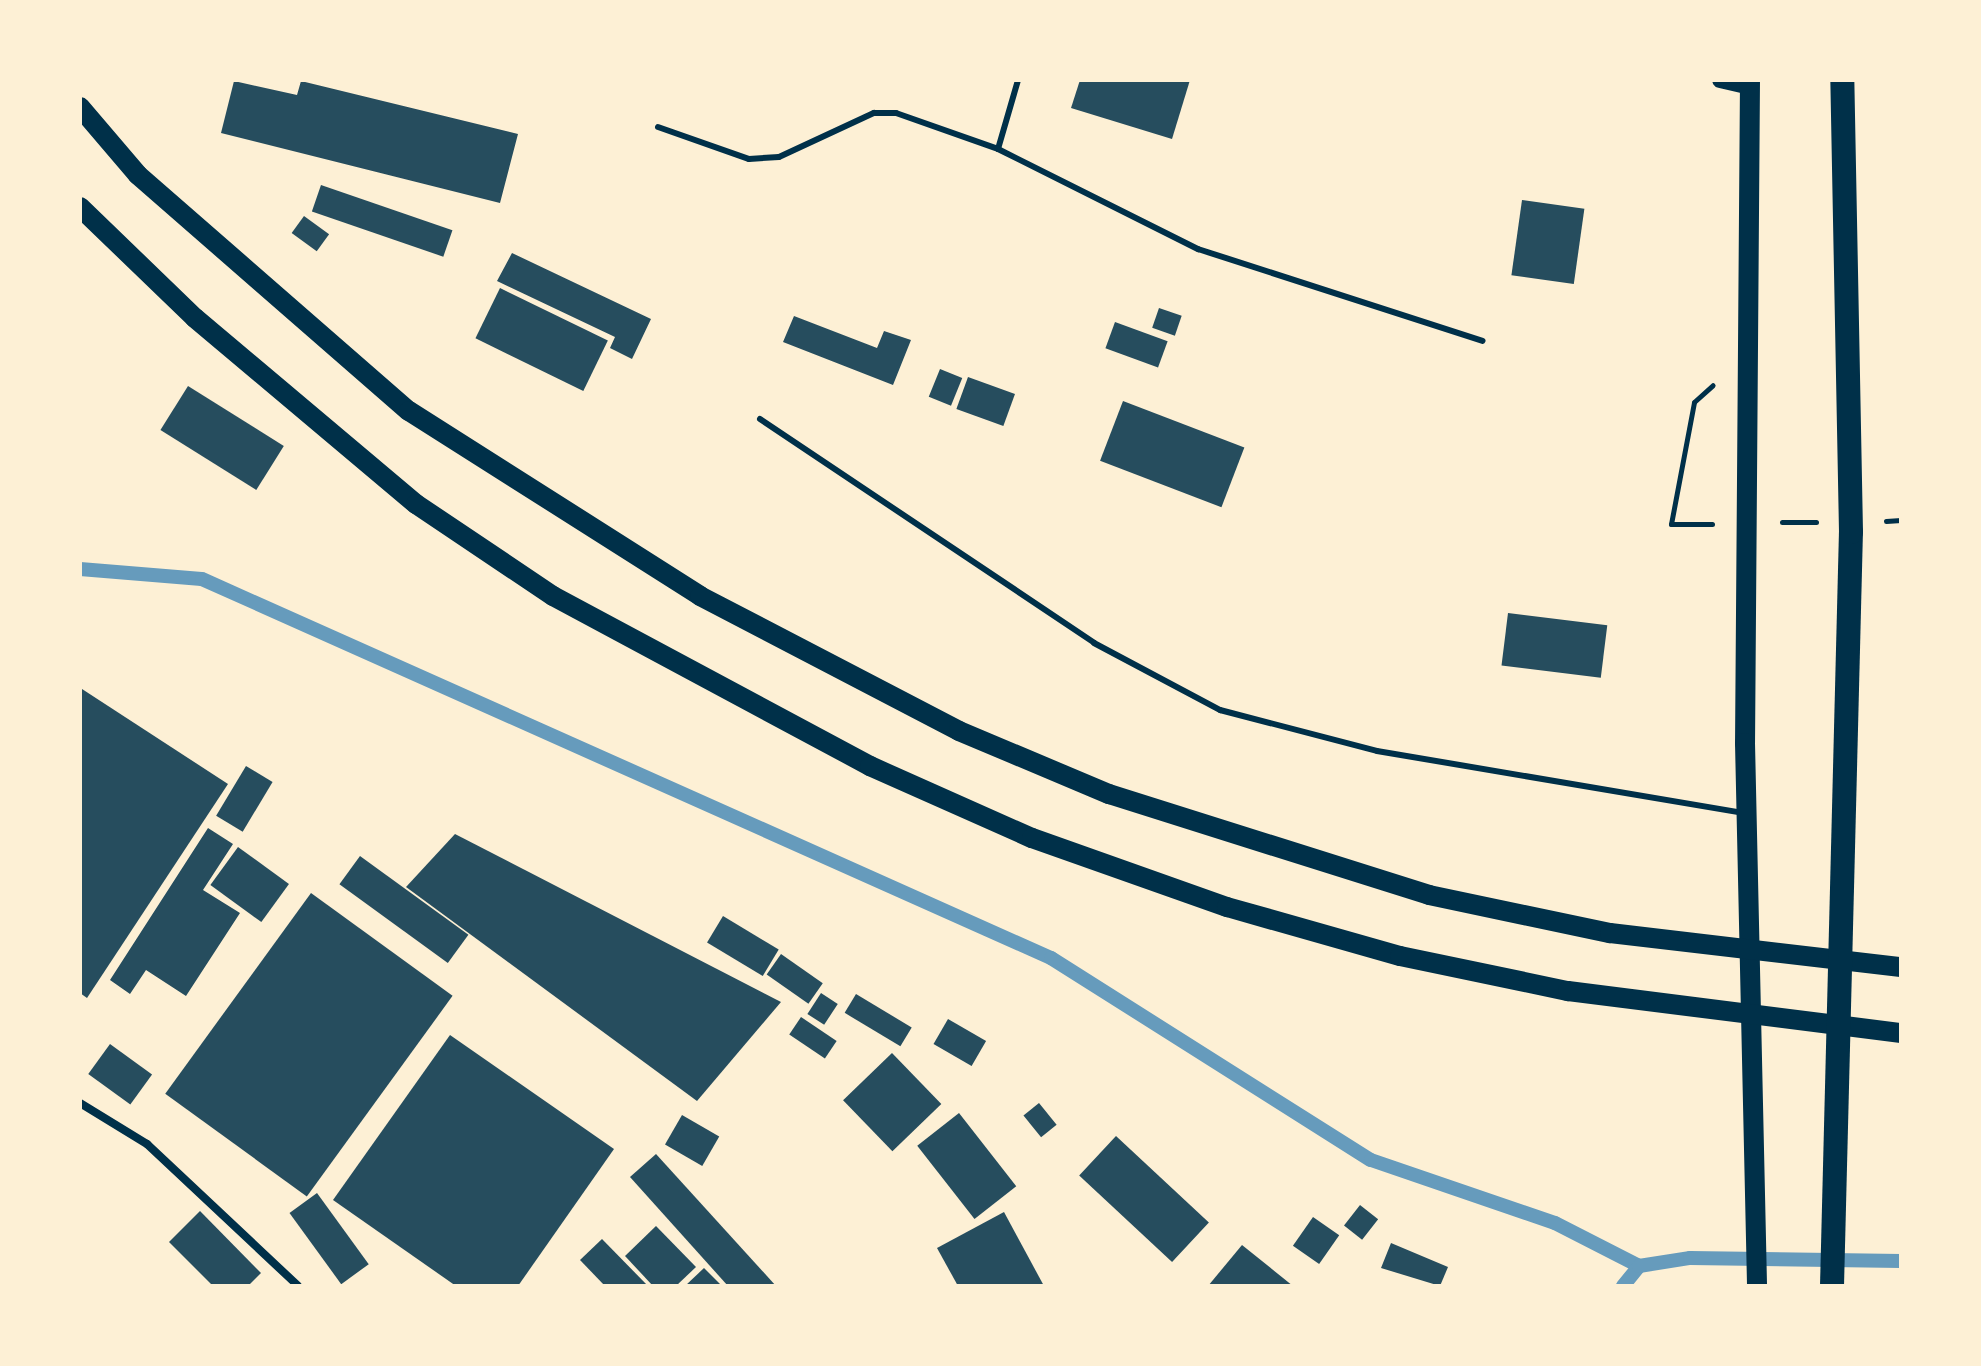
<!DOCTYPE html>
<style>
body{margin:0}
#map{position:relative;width:1981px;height:1366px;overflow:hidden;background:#fdf0d5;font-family:Roboto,sans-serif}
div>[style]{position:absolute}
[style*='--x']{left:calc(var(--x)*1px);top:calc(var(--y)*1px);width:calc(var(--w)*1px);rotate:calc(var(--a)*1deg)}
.stream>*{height:14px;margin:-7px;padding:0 7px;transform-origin:7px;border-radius:7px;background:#669bbc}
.building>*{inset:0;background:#264d5e;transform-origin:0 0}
.path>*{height:5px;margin:-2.5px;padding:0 2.5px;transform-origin:2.5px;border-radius:2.5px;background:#003049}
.service>*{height:6px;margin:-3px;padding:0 3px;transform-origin:3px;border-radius:3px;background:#003049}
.minor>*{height:8px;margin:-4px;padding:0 4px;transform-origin:4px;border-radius:4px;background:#003049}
.secondary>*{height:16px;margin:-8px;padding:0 8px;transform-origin:8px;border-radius:8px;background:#003049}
.primary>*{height:20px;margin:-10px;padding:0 10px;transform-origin:10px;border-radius:10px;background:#003049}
.motorway>*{height:24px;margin:-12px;padding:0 12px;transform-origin:12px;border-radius:12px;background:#003049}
span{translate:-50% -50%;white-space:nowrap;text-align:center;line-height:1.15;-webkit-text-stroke:8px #fdf0d5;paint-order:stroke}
.frame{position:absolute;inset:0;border:82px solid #fdf0d5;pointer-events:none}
</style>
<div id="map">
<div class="stream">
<div style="--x:80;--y:569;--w:122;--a:4.7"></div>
<div style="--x:202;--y:579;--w:930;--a:24.06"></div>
<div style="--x:1051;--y:958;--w:378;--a:32.3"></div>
<div style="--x:1371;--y:1160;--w:194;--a:18.9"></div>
<div style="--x:1555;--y:1223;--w:94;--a:27.1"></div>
<div style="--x:1623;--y:1286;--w:26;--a:-51"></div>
<div style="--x:1639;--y:1266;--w:52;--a:-8.9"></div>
<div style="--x:1690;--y:1258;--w:211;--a:0.8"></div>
</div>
<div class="building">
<div style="clip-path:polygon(1080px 80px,1190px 80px,1172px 139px,1071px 108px)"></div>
<div style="clip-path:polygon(234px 81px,297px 95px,301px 81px,518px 134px,500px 203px,221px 133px)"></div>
<div style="left:321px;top:185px;width:139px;height:28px;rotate:19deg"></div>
<div style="left:1522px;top:200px;width:63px;height:76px;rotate:8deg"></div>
<div style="left:304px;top:216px;width:31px;height:21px;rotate:36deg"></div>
<div style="clip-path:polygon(512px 253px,651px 319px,632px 359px,610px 348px,615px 337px,497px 281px)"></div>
<div style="left:500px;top:288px;width:120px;height:56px;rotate:26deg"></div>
<div style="left:1159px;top:308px;width:24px;height:21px;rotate:19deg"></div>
<div style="clip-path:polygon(794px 316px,877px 348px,884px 331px,911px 340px,893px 385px,783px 342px)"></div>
<div style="left:1115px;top:322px;width:56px;height:28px;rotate:20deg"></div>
<div style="left:940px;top:369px;width:24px;height:30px;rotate:22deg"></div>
<div style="left:968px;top:377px;width:50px;height:34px;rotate:20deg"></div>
<div style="left:188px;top:386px;width:113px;height:52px;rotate:32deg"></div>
<div style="left:1123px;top:401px;width:130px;height:64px;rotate:21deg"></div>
<div style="left:1508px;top:613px;width:100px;height:53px;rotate:7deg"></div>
<div style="clip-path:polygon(82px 689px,228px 784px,87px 998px,80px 993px)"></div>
<div style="left:246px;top:766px;width:31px;height:58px;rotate:31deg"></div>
<div style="clip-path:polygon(208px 828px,233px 844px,203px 890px,240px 913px,186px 996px,146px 970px,130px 994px,110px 980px)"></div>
<div style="clip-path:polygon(455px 834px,781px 1002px,697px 1101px,406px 887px)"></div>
<div style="left:238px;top:847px;width:63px;height:47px;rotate:36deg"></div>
<div style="left:360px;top:856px;width:134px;height:35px;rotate:36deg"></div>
<div style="left:311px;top:893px;width:175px;height:248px;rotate:36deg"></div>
<div style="left:723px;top:916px;width:65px;height:31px;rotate:31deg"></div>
<div style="left:781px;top:954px;width:51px;height:25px;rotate:35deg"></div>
<div style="left:821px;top:993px;width:20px;height:25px;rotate:33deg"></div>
<div style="left:856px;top:994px;width:65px;height:22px;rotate:31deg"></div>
<div style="left:801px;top:1017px;width:43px;height:21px;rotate:34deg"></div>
<div style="left:948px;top:1019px;width:44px;height:29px;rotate:30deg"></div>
<div style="clip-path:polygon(450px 1035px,614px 1149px,518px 1286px,456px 1286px,333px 1200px)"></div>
<div style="left:110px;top:1044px;width:52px;height:37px;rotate:36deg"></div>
<div style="left:892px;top:1053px;width:71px;height:68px;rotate:46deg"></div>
<div style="left:1039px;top:1103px;width:28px;height:20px;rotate:51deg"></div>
<div style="left:959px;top:1113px;width:93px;height:53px;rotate:52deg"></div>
<div style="left:682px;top:1115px;width:43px;height:34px;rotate:30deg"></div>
<div style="left:1116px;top:1136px;width:127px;height:54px;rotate:43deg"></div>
<div style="clip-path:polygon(656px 1154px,776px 1286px,728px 1286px,630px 1177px)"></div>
<div style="left:317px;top:1193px;width:88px;height:34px;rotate:54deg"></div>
<div style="left:1360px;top:1205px;width:23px;height:26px;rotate:38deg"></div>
<div style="clip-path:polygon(200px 1211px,261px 1273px,248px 1286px,213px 1286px,169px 1242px)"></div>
<div style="clip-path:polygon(1004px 1212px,1044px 1286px,958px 1286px,937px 1248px)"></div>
<div style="left:1313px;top:1217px;width:32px;height:35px;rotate:35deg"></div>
<div style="clip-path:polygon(656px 1226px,696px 1267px,676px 1286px,653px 1286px,625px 1256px)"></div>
<div style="clip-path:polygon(602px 1239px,648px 1286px,605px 1286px,580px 1260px)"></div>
<div style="clip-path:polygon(1391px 1243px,1448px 1267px,1440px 1286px,1381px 1268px)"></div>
<div style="clip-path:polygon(1242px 1245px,1293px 1286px,1208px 1286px)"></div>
<div style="clip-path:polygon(704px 1268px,722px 1286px,685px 1286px)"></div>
</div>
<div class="path">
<div style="--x:1886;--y:521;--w:15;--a:-4"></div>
<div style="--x:1782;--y:522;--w:34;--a:0"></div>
<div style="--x:1712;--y:524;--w:41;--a:180"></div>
<div style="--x:1671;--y:524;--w:124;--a:-79.3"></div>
<div style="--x:1694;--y:402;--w:25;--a:-42"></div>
</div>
<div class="service">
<div style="--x:658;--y:127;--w:96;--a:19.4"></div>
<div style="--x:749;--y:159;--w:30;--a:-4"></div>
<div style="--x:779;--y:157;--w:105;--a:-24.9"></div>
<div style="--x:874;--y:113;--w:22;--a:0"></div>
<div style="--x:896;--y:113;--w:108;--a:19.4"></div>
<div style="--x:998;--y:149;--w:72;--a:-73.8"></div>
<div style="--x:998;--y:149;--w:224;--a:26.6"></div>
<div style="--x:1198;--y:249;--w:299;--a:17.9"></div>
<div style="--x:760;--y:419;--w:402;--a:33.8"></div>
<div style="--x:1094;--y:643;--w:143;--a:28"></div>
<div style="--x:1220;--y:710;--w:162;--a:14.6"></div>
<div style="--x:1377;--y:751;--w:371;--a:9.6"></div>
</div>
<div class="minor">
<div style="--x:80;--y:1103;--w:79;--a:31.5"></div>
<div style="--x:147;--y:1144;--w:207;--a:43.2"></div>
</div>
<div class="secondary">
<div style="--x:1720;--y:80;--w:31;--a:13"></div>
</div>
<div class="primary">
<div style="--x:1750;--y:80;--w:663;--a:90.43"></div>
<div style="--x:1745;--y:743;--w:543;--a:88.73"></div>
<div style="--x:80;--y:107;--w:89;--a:49.5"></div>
<div style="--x:138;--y:175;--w:359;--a:41.1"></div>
<div style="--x:409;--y:411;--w:345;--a:32.4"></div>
<div style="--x:700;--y:596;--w:292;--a:27.5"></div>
<div style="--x:959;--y:731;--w:163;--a:22.8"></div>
<div style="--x:1109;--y:794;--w:336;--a:17.5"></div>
<div style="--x:1429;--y:895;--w:185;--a:11.9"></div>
<div style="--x:1610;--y:933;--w:293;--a:6.7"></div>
<div style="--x:80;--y:207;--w:160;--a:44"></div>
<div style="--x:195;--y:318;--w:289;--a:40.1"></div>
<div style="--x:416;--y:504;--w:165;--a:33.9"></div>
<div style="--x:553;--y:596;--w:360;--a:28.2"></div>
<div style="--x:870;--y:766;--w:177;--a:24"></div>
<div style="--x:1032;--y:838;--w:207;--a:19.5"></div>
<div style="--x:1227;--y:907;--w:180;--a:15.8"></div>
<div style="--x:1400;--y:956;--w:172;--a:11.8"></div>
<div style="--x:1568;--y:991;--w:336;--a:7.2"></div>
</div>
<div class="motorway">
<div style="--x:1832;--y:1286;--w:754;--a:-88.56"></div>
<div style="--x:1851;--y:532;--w:452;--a:-91.1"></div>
</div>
<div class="frame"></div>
</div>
